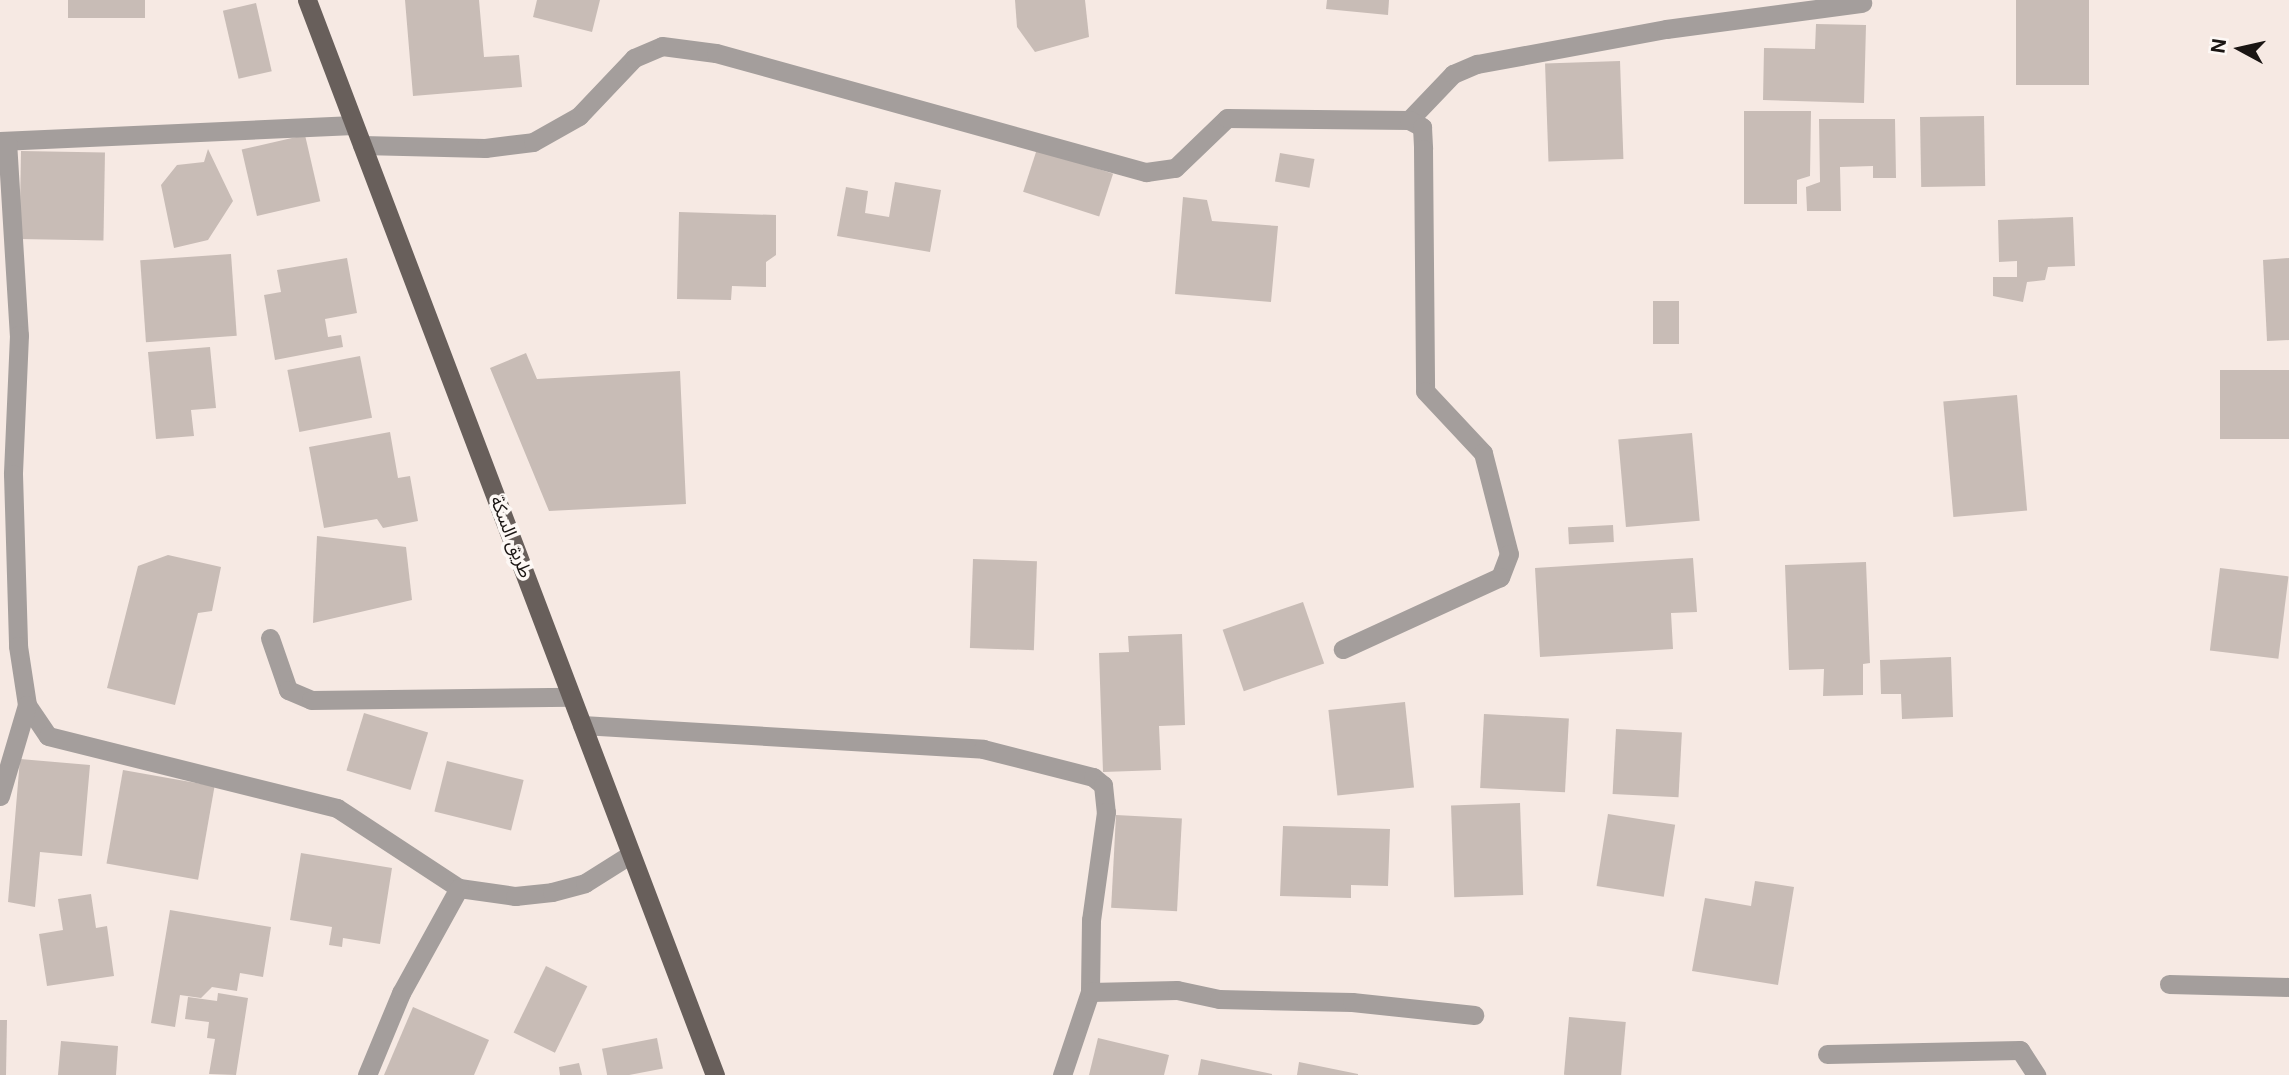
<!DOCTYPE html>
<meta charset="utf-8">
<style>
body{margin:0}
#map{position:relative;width:2289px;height:1075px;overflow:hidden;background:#f6e9e3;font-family:Inter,"Noto Sans Arabic",sans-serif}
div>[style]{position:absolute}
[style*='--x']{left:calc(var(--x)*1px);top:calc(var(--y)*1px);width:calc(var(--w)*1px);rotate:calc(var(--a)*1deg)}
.building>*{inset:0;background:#c8bcb6;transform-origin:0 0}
.minor>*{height:19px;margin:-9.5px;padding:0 9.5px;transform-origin:9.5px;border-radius:9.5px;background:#a49e9c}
.primary>*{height:19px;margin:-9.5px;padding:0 9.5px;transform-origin:9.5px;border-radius:9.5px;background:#685f5b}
span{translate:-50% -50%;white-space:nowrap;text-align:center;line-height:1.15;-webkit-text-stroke:7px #fdf8f5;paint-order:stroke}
.street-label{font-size:18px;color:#1a1513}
.north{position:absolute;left:2205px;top:14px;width:70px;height:70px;-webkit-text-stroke:5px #fdf8f5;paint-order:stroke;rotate:278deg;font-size:19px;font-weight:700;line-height:28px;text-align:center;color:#1a1513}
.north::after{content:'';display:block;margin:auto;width:24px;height:32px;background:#1a1513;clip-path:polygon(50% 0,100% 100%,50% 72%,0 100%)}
</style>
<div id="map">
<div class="building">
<div style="left:68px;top:0;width:77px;height:18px"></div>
<div style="clip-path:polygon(405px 0,479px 0,484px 57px,519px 55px,522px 87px,413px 96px)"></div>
<div style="clip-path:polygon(537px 0,600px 0,592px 32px,533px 17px)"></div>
<div style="clip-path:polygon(1015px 0,1085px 0,1089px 37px,1035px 52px,1017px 27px)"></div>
<div style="clip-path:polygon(1327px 0,1389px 0,1388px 15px,1326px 9px)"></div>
<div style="left:2016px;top:0;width:73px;height:85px"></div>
<div style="left:256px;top:3px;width:70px;height:34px;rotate:77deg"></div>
<div style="clip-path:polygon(1816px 24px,1866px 25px,1864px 103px,1763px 100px,1764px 48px,1815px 49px)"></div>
<div style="left:1620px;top:61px;width:98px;height:75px;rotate:88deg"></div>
<div style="clip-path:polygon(1744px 111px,1811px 111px,1810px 176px,1797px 180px,1797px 204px,1744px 204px)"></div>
<div style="left:1984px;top:116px;width:70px;height:64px;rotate:89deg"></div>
<div style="clip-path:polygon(1819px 119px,1895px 119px,1896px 178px,1873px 178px,1873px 166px,1840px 167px,1841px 211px,1807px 211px,1806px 187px,1820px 182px)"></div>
<div style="left:305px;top:135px;width:68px;height:65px;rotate:77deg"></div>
<div style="clip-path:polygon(208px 149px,233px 201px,208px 240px,174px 248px,161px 185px,177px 165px,204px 162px)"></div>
<div style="left:1037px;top:149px;width:80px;height:45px;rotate:18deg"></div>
<div style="left:21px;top:151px;width:84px;height:88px;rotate:1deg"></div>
<div style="left:1280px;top:153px;width:35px;height:29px;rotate:10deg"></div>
<div style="clip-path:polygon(895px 182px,941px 190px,930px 252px,837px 236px,846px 187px,868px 191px,865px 213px,889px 217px)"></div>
<div style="clip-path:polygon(1183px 197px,1207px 200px,1212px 221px,1278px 226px,1271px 302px,1175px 294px)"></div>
<div style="clip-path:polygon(679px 212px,776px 215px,776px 255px,766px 262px,766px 287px,732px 286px,731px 300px,677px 299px)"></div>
<div style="clip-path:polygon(2073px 217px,2075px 266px,2048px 267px,2045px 280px,2027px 282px,2023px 302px,1993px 296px,1993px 277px,2017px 277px,2017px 261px,1999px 262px,1998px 220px)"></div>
<div style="left:231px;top:254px;width:82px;height:91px;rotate:86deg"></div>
<div style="clip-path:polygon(347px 258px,357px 313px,325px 319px,328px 337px,341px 335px,343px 347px,275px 360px,264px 295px,281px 292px,277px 270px)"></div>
<div style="clip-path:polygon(2289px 258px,2289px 340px,2267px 341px,2263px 260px)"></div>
<div style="left:1653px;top:301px;width:26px;height:43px"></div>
<div style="clip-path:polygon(210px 347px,216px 408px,191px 410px,194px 436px,156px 439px,148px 352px)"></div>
<div style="clip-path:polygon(526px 353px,537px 379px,680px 371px,686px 504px,549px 511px,490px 368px)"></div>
<div style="left:360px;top:356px;width:63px;height:74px;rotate:79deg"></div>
<div style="left:2289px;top:370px;width:69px;height:69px;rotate:90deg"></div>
<div style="left:2017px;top:395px;width:116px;height:74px;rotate:85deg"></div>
<div style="clip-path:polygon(390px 432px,398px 478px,410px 476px,418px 521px,383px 528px,377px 519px,324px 528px,309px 447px)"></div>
<div style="left:1692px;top:433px;width:88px;height:74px;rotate:85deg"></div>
<div style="left:1613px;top:525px;width:17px;height:45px;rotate:87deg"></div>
<div style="clip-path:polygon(317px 536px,406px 547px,412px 600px,313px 623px)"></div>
<div style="clip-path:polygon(168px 555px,221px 567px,212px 611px,198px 613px,175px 705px,107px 688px,138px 566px)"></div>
<div style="clip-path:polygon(1693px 558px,1697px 612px,1671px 613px,1673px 649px,1540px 657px,1535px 568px)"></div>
<div style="left:973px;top:559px;width:64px;height:89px;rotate:2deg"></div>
<div style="clip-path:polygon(1866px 562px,1870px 663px,1863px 664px,1863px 695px,1823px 696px,1824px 669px,1789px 670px,1785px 565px)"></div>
<div style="left:2220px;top:568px;width:69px;height:83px;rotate:7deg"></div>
<div style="left:1303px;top:602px;width:65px;height:85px;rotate:71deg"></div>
<div style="clip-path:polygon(1182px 634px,1185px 725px,1159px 726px,1161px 770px,1103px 772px,1099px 653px,1129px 652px,1128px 636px)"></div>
<div style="clip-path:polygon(1951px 657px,1953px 717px,1902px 719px,1901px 694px,1881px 694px,1880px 660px)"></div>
<div style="left:1405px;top:702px;width:86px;height:77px;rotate:84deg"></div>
<div style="left:364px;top:713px;width:67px;height:60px;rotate:17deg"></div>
<div style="left:1484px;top:714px;width:85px;height:74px;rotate:3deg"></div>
<div style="left:1616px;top:729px;width:66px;height:65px;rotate:3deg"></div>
<div style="clip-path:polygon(20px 759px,90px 765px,82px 856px,40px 852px,35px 907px,8px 902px)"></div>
<div style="left:447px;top:761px;width:79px;height:52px;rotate:14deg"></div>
<div style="left:123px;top:770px;width:93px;height:95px;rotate:10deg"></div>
<div style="left:1520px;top:803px;width:92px;height:69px;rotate:88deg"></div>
<div style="left:1608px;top:814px;width:68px;height:73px;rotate:9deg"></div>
<div style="left:1116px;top:815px;width:66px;height:93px;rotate:3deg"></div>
<div style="clip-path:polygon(1283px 826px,1390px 829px,1388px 886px,1351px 885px,1351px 898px,1280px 896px)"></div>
<div style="clip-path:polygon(301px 853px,392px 868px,380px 944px,343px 938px,342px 947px,329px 945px,332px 927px,290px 920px)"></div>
<div style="clip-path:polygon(1755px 881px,1794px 887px,1778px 985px,1692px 971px,1705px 898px,1751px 906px)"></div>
<div style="clip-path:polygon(91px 894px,96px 928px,107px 926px,114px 976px,47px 986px,39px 934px,63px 930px,58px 899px)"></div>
<div style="clip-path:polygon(170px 910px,271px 927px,263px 977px,240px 973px,237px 991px,212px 987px,201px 998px,180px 995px,175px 1027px,151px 1023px)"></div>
<div style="left:546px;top:966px;width:46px;height:74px;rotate:26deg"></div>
<div style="clip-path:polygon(218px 993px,248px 998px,236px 1075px,209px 1074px,215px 1039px,207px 1038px,209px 1022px,185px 1019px,188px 997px,217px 1001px)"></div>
<div style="clip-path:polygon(413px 1007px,489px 1040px,474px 1075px,384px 1075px)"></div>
<div style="left:1569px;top:1017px;width:57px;height:58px;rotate:5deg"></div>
<div style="clip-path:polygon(0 1020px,7px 1020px,6px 1075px,0 1075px)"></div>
<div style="left:657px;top:1038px;width:31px;height:56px;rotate:79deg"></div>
<div style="clip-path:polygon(1098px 1038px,1169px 1055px,1164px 1075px,1089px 1075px)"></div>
<div style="clip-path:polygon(61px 1041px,118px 1046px,116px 1075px,58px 1075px)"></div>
<div style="clip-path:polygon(1201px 1059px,1272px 1074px,1272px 1075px,1198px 1075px)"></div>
<div style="clip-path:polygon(1299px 1062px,1358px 1074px,1358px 1075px,1297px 1075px)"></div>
<div style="clip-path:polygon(579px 1063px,582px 1075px,560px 1075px,559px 1067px)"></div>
</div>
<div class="minor">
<div style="--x:1409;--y:120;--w:64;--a:-46.3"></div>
<div style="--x:1453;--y:74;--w:26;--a:-23"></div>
<div style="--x:1477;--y:64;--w:192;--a:-10.5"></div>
<div style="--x:1666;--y:29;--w:198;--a:-7.6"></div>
<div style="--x:0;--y:141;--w:354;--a:-2.6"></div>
<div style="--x:7;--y:141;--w:194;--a:86.5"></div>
<div style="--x:19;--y:335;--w:139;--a:92.5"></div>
<div style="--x:13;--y:474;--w:172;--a:88.3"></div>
<div style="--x:18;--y:646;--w:60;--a:81.3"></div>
<div style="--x:27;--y:705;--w:37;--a:56"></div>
<div style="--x:48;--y:736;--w:298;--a:14"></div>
<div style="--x:337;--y:808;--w:146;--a:33.3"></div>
<div style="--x:459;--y:888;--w:57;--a:8.1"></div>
<div style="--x:515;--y:896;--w:37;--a:-6"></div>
<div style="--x:552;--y:892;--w:34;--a:-15"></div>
<div style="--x:585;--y:883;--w:54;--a:-32.2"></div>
<div style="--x:362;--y:145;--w:123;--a:1.4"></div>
<div style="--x:485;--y:148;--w:48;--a:-7.1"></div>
<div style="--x:533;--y:142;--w:53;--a:-29.5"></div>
<div style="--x:579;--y:116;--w:80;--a:-46.5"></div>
<div style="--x:634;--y:58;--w:30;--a:-23"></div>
<div style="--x:662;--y:46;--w:54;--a:7.4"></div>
<div style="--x:716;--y:53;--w:446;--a:15.5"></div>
<div style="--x:1146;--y:172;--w:29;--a:-8"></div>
<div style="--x:1175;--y:168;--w:72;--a:-43.9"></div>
<div style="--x:1227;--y:118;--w:182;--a:0.6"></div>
<div style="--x:1409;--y:120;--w:15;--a:28"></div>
<div style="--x:1422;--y:127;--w:22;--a:87"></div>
<div style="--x:1423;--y:149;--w:242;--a:89.5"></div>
<div style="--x:1425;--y:391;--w:85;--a:46.9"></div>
<div style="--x:1483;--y:453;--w:104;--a:75.6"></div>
<div style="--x:1509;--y:554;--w:25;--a:111"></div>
<div style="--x:1500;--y:577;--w:173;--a:155.4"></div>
<div style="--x:270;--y:638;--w:55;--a:70.9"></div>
<div style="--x:288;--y:690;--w:25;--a:23"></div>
<div style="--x:311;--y:700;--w:260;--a:-0.7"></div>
<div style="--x:582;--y:725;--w:402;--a:3.4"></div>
<div style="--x:983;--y:749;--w:114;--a:14.3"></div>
<div style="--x:1093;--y:777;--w:13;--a:39"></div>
<div style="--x:1103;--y:785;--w:27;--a:84"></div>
<div style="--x:1106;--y:812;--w:109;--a:97.9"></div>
<div style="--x:1091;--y:920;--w:72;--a:90.8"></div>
<div style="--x:0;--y:796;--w:95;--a:-73.5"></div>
<div style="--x:2169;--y:984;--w:120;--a:1.4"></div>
<div style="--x:1827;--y:1054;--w:193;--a:-1.2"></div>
<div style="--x:2020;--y:1050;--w:30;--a:57"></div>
<div style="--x:367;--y:1075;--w:89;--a:-67.5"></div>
<div style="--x:401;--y:993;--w:120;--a:-61.1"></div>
<div style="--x:1062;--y:1075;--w:88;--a:-71.4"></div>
<div style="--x:1090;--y:992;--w:87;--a:-1.3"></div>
<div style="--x:1177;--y:990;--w:43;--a:12.1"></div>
<div style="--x:1219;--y:999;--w:133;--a:1.3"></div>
<div style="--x:1352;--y:1002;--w:123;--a:6.1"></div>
</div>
<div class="primary">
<div style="--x:307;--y:0;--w:1150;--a:69.22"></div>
</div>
<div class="street-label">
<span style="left:511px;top:537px;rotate:69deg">طريق السكة</span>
</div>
<div class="north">N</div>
</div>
